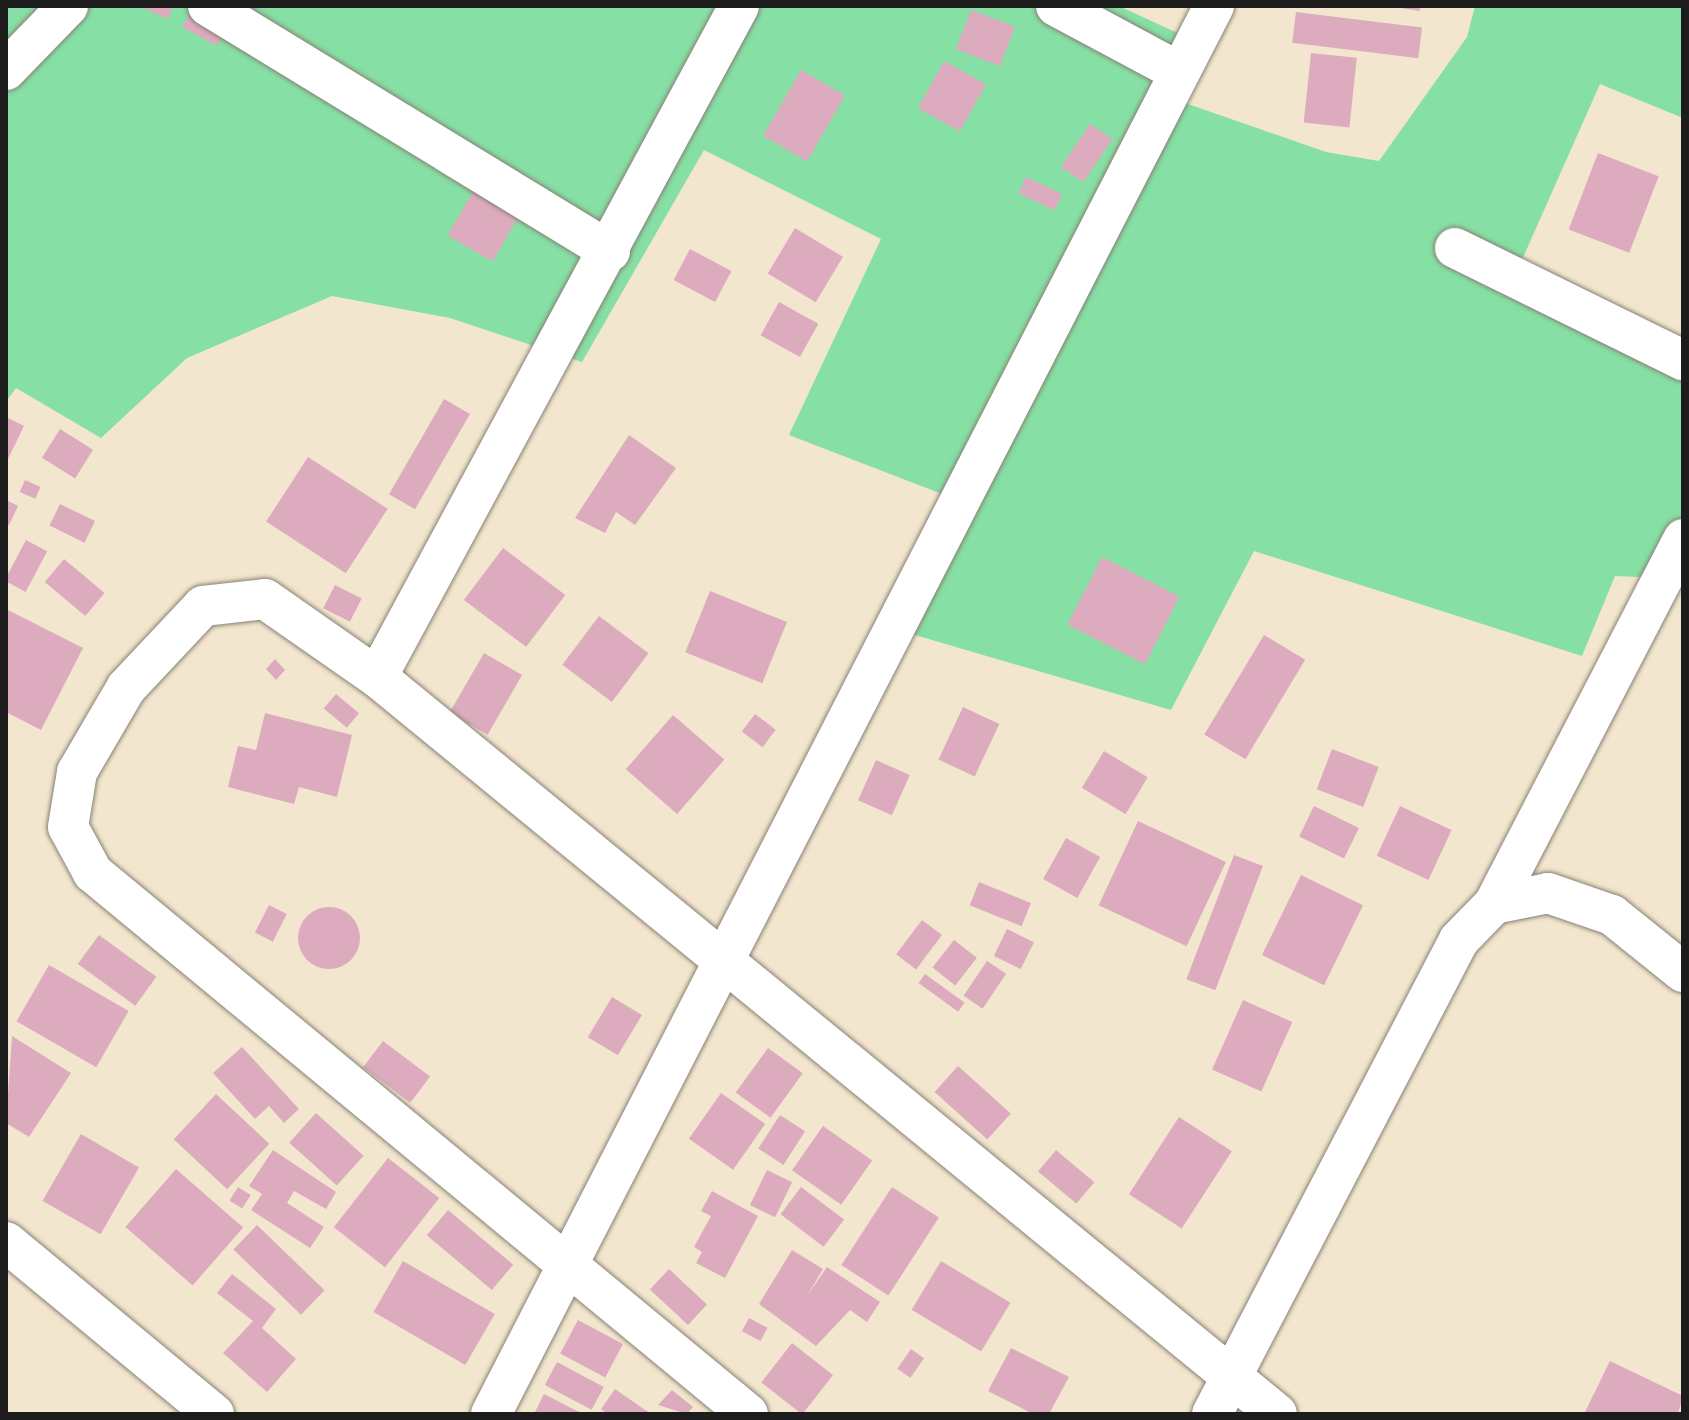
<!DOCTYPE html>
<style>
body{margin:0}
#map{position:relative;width:1689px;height:1420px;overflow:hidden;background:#f3e6ce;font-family:Cardo,serif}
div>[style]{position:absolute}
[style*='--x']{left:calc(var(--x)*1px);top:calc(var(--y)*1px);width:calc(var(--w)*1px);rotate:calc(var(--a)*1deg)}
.green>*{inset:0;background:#86dfa4}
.building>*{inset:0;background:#ddabbe;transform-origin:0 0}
.round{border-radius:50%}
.roads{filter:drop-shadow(0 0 2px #888175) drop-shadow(0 0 2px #888175)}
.minor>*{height:40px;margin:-20px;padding:0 20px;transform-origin:20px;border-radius:20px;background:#fff}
span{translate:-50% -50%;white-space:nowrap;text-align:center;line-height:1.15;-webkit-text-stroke:6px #f7f3e8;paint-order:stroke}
.frame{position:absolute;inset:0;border:8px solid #1c1c1c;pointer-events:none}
</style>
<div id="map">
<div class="green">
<div style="clip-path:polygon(6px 6px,1119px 6px,1186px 37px,1162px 95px,1326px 152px,1379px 161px,1467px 37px,1475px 6px,1683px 6px,1683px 118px,1600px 84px,1513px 280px,1683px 348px,1683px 579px,1615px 576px,1582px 656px,1254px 551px,1171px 710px,881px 625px,942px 494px,789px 435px,881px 239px,704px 150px,582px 362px,450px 318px,332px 296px,187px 358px,101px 438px,16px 388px,6px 402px)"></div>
</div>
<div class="building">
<div style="clip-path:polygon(138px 6px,173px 6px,168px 19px)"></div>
<div style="left:194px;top:6px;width:39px;height:24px;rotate:29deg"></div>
<div style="clip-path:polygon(1387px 6px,1420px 6px,1420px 11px)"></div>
<div style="left:971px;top:10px;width:47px;height:42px;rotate:21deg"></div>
<div style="left:1296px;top:12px;width:127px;height:31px;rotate:7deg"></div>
<div style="left:1311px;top:53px;width:46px;height:70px;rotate:6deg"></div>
<div style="left:944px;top:61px;width:48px;height:54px;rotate:29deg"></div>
<div style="left:801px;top:70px;width:51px;height:76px;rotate:30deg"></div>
<div style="left:1090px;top:124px;width:27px;height:52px;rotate:34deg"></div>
<div style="left:1598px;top:153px;width:65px;height:82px;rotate:21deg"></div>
<div style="left:1026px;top:177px;width:40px;height:18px;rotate:25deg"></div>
<div style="left:479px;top:181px;width:52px;height:63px;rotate:30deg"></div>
<div style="left:795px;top:228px;width:56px;height:53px;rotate:31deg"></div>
<div style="left:690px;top:249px;width:47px;height:35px;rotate:28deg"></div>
<div style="left:779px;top:302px;width:45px;height:38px;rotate:29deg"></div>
<div style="left:444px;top:399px;width:30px;height:110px;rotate:30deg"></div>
<div style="clip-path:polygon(6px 417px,24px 426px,6px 463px)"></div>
<div style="left:60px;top:429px;width:39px;height:34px;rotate:32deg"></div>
<div style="clip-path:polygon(629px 435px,676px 468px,635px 525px,616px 512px,605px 533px,575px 518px)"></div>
<div style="left:308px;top:457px;width:95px;height:77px;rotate:33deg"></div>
<div style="left:25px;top:480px;width:17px;height:13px;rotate:24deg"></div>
<div style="clip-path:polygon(6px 500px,18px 506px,9px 525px,6px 524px)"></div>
<div style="left:60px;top:504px;width:39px;height:24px;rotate:26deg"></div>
<div style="left:26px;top:540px;width:24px;height:46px;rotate:28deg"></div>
<div style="left:503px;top:548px;width:78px;height:65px;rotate:37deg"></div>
<div style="left:1102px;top:557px;width:87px;height:76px;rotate:27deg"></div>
<div style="left:64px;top:559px;width:53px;height:30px;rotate:40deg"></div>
<div style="left:335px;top:585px;width:30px;height:26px;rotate:27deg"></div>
<div style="left:710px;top:591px;width:83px;height:66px;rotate:22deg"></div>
<div style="clip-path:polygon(6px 609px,83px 648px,41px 730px,6px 712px)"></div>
<div style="left:599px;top:616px;width:62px;height:61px;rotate:37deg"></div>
<div style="left:1264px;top:635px;width:48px;height:116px;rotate:31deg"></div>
<div style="left:484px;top:653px;width:44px;height:69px;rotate:30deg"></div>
<div style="clip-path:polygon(275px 659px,285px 670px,276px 680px,266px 669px)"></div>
<div style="left:336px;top:694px;width:30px;height:19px;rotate:40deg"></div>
<div style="left:963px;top:707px;width:40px;height:58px;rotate:25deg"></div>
<div style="clip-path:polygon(265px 713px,352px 735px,337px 797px,299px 787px,294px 804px,228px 787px,238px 746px,256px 750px)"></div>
<div style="left:755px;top:714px;width:26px;height:22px;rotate:37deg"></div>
<div style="left:673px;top:715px;width:68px;height:72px;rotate:41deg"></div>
<div style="left:1332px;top:749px;width:50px;height:43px;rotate:21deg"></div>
<div style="left:1104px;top:751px;width:51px;height:43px;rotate:31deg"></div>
<div style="left:876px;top:760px;width:37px;height:44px;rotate:24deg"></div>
<div style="left:1314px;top:806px;width:50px;height:34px;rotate:26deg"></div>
<div style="left:1400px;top:806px;width:57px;height:55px;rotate:25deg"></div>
<div style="left:1138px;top:821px;width:97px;height:93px;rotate:25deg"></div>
<div style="left:1066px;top:838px;width:39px;height:47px;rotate:29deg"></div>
<div style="left:1234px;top:855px;width:31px;height:133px;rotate:21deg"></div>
<div style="left:1301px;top:875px;width:69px;height:89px;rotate:26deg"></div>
<div style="left:979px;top:882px;width:56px;height:25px;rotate:22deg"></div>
<div style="left:269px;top:905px;width:20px;height:31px;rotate:27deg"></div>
<div class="round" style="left:298px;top:907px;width:62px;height:62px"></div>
<div style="left:922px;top:920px;width:25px;height:43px;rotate:37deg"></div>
<div style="left:1007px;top:929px;width:30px;height:30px;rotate:26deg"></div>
<div style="left:99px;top:935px;width:71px;height:36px;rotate:36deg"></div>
<div style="left:954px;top:940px;width:29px;height:35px;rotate:38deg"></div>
<div style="left:987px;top:961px;width:23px;height:42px;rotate:34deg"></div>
<div style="left:49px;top:965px;width:92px;height:65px;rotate:30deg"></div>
<div style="left:925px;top:974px;width:49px;height:11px;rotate:36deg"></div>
<div style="left:612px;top:997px;width:35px;height:47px;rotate:31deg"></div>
<div style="left:1243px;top:1000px;width:54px;height:76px;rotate:24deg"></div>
<div style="clip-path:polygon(12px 1036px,71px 1073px,29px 1137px,6px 1123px)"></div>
<div style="left:383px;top:1041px;width:59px;height:33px;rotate:37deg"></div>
<div style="clip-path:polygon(242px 1047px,299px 1109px,284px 1123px,269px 1106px,255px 1119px,213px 1073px)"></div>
<div style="left:768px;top:1048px;width:43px;height:55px;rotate:36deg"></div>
<div style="left:958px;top:1066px;width:71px;height:35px;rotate:42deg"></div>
<div style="left:721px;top:1093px;width:54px;height:56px;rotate:35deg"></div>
<div style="left:216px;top:1094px;width:73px;height:62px;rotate:43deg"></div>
<div style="left:316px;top:1113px;width:64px;height:40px;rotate:42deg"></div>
<div style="left:780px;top:1115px;width:30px;height:40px;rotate:33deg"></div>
<div style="left:1179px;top:1117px;width:63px;height:92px;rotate:33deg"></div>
<div style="left:823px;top:1126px;width:60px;height:54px;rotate:35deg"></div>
<div style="left:81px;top:1134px;width:67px;height:77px;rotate:30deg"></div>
<div style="clip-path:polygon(273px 1150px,336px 1192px,326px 1209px,294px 1191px,287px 1203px,324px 1227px,310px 1248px,251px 1210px,262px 1194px,249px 1186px)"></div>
<div style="left:1056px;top:1150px;width:50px;height:28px;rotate:40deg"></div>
<div style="left:388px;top:1158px;width:65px;height:88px;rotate:38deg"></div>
<div style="left:176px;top:1169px;width:89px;height:77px;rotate:41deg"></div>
<div style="left:767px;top:1170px;width:28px;height:39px;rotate:26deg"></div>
<div style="left:238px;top:1187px;width:15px;height:16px;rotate:32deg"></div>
<div style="left:801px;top:1187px;width:54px;height:34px;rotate:37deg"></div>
<div style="left:892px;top:1187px;width:56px;height:93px;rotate:33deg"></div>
<div style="clip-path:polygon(712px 1191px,758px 1216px,725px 1278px,696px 1263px,702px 1252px,694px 1247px,711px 1216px,701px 1211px)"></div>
<div style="left:448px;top:1210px;width:85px;height:33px;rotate:40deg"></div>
<div style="left:257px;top:1225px;width:94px;height:34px;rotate:44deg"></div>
<div style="clip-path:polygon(792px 1250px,823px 1269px,807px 1296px,827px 1267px,880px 1302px,867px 1322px,850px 1310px,816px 1346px,759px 1304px)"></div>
<div style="left:403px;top:1261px;width:106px;height:59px;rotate:30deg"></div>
<div style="left:941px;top:1261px;width:81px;height:57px;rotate:31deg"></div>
<div style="left:669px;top:1269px;width:52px;height:28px;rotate:43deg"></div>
<div style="clip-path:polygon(232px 1274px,276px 1309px,262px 1328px,296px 1359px,267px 1392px,223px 1353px,253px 1321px,217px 1293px)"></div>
<div style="left:749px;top:1318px;width:21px;height:15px;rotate:28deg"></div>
<div style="left:578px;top:1320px;width:51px;height:38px;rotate:28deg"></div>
<div style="left:792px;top:1343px;width:52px;height:50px;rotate:38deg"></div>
<div style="clip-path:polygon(1011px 1348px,1069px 1377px,1049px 1414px,1033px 1414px,988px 1391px)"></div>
<div style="left:911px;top:1349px;width:16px;height:24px;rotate:35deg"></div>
<div style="clip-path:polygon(1610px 1361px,1683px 1396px,1678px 1414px,1584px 1414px)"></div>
<div style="left:557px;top:1362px;width:53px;height:26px;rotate:28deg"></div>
<div style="clip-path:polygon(615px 1389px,651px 1414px,608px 1414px,601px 1409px)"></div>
<div style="clip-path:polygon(672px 1390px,693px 1407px,687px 1414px,658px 1405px)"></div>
<div style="clip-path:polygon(544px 1394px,583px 1414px,534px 1414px)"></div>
</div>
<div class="roads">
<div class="minor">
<div style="--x:208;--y:6;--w:471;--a:31.4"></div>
<div style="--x:1056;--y:6;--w:140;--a:28.2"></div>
<div style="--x:6;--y:70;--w:89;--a:-45.9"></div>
<div style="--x:1455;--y:248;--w:254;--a:26.2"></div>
<div style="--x:377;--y:677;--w:762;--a:-61.65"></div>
<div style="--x:1494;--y:904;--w:411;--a:-62.6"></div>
<div style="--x:6;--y:1242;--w:270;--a:39.6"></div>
<div style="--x:491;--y:1414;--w:1583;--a:-62.82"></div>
<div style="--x:748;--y:1414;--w:850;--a:-140.44"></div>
<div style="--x:93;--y:873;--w:52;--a:-118.5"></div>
<div style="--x:68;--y:827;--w:56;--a:-80.7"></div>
<div style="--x:77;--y:772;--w:97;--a:-59.7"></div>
<div style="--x:126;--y:688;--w:112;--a:-46.8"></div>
<div style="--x:203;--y:606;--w:62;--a:-6.4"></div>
<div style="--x:265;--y:599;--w:136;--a:34.9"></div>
<div style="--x:377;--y:677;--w:1163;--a:39.31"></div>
<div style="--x:1212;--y:1414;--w:534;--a:-62.48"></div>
<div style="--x:1459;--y:940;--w:50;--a:-45.8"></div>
<div style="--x:1494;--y:904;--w:55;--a:-11.5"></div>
<div style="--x:1548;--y:893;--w:68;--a:19"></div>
<div style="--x:1612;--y:915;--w:91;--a:38.8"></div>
</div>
</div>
<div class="frame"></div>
</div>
